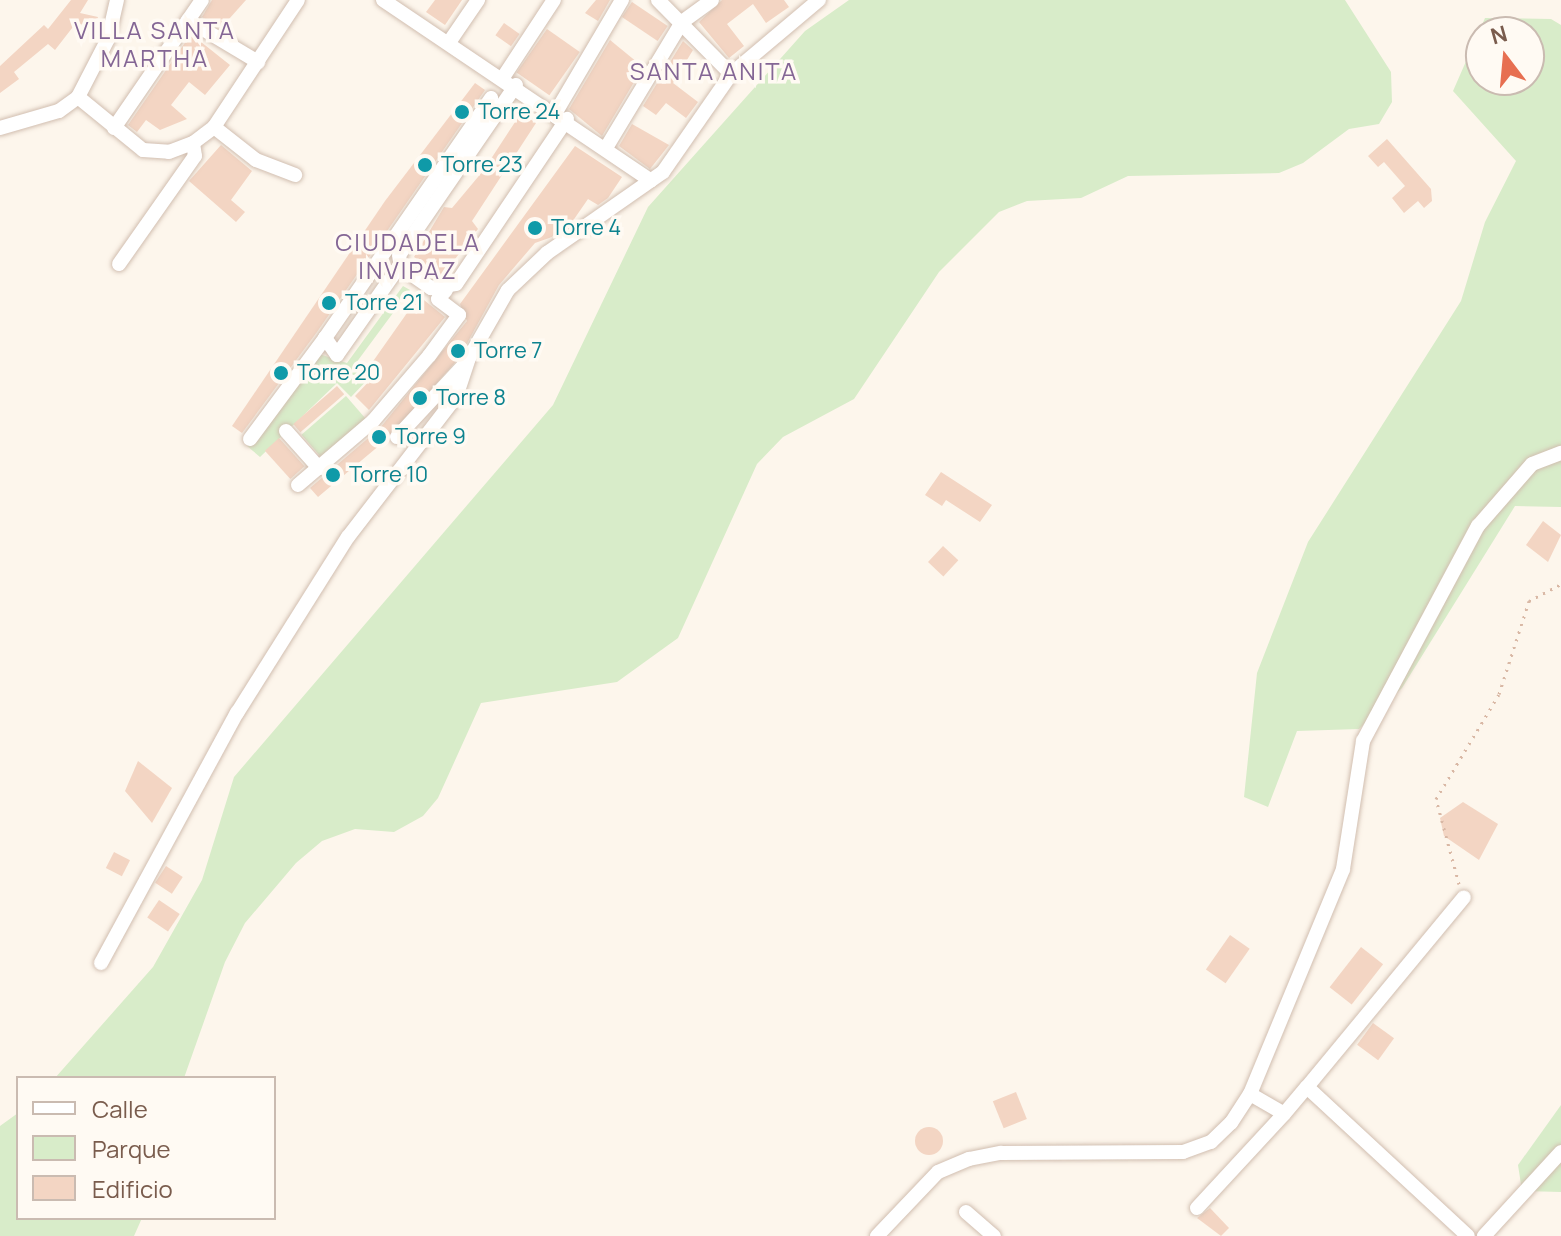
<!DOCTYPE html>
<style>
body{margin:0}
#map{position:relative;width:1561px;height:1236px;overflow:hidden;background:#fdf6ec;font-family:Manrope,sans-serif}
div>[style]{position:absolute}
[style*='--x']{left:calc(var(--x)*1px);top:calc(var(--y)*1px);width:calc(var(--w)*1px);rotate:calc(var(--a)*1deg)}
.green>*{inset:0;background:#d8ecc9;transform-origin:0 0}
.building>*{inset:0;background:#f3d5c3;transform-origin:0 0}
.round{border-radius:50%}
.path>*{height:3px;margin-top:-1.5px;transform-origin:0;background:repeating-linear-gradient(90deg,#d9b8a5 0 2px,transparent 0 8px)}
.roads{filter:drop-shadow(0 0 2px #d1beb0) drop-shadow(0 0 2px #d1beb0)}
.minor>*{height:14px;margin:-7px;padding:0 7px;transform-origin:7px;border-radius:7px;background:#fff}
.dots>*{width:22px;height:22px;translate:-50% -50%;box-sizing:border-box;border:4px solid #fffaf3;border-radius:50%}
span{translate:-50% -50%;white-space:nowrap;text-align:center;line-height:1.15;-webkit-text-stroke:7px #fffaf3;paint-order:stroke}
.culture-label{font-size:22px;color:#0d838f}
.left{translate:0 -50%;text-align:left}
.neighbourhood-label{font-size:24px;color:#846695;letter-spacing:2px}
.legend{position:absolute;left:16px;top:1076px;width:260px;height:144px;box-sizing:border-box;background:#fffaf3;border:2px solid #cabbb1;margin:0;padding:10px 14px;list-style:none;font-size:24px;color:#7a5c4d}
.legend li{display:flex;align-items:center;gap:16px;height:40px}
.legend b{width:40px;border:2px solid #cabbb1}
.north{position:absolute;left:1465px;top:16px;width:80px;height:80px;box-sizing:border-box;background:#fffaf3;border:2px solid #cabbb1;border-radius:50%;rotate:344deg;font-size:22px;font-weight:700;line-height:32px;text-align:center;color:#7a5c4d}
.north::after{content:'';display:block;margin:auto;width:28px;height:36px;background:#e76f51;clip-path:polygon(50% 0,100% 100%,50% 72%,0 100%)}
</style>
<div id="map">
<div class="green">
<div style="clip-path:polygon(849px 0,1345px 0,1391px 72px,1392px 102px,1379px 124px,1349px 129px,1303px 163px,1279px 173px,1128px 176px,1081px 198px,1027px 201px,999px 212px,939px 272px,854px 399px,783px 437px,757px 464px,678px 638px,617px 682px,481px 703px,438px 798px,423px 816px,394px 832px,355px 829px,322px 841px,296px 863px,245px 923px,225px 962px,184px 1078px,55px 1078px,153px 967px,202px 880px,234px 777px,553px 405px,648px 207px,805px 31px)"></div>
<div style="clip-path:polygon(evenodd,1485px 18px,1551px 19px,1561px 25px,1561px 507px,1515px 506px,1402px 688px,1359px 729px,1297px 731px,1268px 807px,1244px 797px,1257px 673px,1308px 542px,1461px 301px,1485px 222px,1516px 161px,1453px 91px,1485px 18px,1481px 32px,1529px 32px,1529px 80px,1481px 80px,1481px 32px)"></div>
<div style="clip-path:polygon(403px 286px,410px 290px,356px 363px,372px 375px,351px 397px,337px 383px,260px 457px,247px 446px,316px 353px,347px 363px)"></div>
<div style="left:346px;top:396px;width:35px;height:59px;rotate:49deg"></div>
<div style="clip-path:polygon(1561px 1105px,1561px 1192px,1522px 1191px,1518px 1165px)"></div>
<div style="clip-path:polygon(18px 1113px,18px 1218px,142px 1218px,134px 1236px,0 1236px,0 1126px)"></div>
</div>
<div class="building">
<div style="clip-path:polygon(71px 0,88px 0,80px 13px,98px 17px,95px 28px,76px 23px,55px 50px,48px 44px,14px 72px,19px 79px,0 93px,0 66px,44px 25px,48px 29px)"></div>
<div style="clip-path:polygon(212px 0,246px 0,221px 28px,202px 17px)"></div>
<div style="clip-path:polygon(435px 0,462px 0,445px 25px,426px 12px)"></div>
<div style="clip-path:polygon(596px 0,610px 0,598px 21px,585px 13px)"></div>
<div style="clip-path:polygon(722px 0,784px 0,789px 7px,766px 23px,753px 4px,727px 24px,744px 46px,729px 58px,699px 22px)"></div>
<div style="left:632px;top:2px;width:43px;height:18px;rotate:34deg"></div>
<div style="left:504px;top:23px;width:19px;height:15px;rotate:35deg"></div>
<div style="left:547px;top:29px;width:40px;height:53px;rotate:35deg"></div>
<div style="clip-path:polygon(191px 34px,230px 65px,205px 95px,189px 82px,171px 105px,187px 119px,160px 130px,146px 120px,137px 132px,128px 125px)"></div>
<div style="clip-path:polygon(610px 40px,643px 67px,602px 136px,569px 109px)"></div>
<div style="clip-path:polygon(683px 41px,693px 50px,673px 83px,698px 102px,686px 118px,666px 103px,656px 115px,643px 106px)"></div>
<div style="clip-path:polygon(475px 83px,485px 90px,317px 332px,242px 433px,232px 426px,385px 201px)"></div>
<div style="clip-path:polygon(521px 113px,536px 123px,472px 221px,478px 229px,442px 276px,414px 257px,444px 207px,452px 208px,483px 171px)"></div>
<div style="clip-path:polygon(632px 124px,669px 145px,650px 169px,619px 146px)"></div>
<div style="clip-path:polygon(1387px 139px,1431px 189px,1432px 201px,1424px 208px,1418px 201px,1404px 213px,1392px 198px,1405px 186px,1384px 162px,1378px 167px,1368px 156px)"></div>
<div style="clip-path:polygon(221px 145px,252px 171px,231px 200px,245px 212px,236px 222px,189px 181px)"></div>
<div style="clip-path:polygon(575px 146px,622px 177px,608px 198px,598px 205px,588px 199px,570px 225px,563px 221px,552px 237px,535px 243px,499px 285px,459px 358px,387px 439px,318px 497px,310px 488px,380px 428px,467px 321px,460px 304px)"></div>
<div style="clip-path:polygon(419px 296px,445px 317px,369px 410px,355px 396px,377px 373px,369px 367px)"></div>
<div style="left:337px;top:386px;width:11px;height:58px;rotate:49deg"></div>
<div style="left:279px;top:438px;width:38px;height:19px;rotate:48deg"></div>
<div style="clip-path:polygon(941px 472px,992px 505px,980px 522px,946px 500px,942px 506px,925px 495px)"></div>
<div style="clip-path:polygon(1543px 521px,1561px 535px,1548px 562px,1526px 545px)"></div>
<div style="left:943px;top:546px;width:21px;height:22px;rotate:43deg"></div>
<div style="clip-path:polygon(138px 761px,172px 788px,152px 823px,125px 791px)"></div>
<div style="clip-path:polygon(1463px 802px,1498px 824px,1479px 860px,1444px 836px,1440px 818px)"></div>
<div style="left:114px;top:852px;width:18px;height:18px;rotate:27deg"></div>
<div style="left:166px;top:866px;width:20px;height:20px;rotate:33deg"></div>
<div style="left:159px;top:900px;width:25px;height:21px;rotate:34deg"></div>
<div style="left:1230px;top:935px;width:24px;height:42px;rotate:35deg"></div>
<div style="left:1361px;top:947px;width:28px;height:51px;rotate:38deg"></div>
<div style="left:1373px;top:1023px;width:26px;height:27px;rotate:36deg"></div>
<div style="left:1016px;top:1092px;width:29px;height:25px;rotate:68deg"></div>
<div class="round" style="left:915px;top:1127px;width:28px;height:28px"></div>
<div style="clip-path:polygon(1210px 1208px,1229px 1228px,1221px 1236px,1197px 1218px)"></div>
</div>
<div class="path">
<div style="--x:1459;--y:884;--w:88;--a:-105.1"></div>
<div style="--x:1436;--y:799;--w:122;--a:-59"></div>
<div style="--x:1499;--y:694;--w:98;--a:-72.1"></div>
<div style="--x:1529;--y:601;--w:36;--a:-28"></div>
</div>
<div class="roads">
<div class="minor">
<div style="--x:383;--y:0;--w:323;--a:34"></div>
<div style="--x:658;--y:0;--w:104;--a:45.4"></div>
<div style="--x:188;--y:20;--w:82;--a:31"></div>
<div style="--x:450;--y:41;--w:50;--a:-55.7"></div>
<div style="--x:504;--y:76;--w:91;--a:-56.7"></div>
<div style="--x:516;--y:85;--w:206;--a:124.5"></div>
<div style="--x:399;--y:255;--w:12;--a:81"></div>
<div style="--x:401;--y:267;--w:37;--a:35"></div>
<div style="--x:431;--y:288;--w:25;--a:-9"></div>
<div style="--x:456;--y:284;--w:199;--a:-56.1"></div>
<div style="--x:78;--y:97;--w:84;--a:39.2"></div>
<div style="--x:143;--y:150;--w:26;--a:4"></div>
<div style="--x:169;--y:152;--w:26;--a:-21"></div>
<div style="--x:193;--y:143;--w:26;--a:-37"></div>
<div style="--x:214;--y:127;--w:152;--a:-56.5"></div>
<div style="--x:556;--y:112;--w:130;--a:-59.5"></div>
<div style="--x:214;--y:127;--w:53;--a:38.2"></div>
<div style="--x:256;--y:160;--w:42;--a:21"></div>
<div style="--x:0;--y:128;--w:61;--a:-16.1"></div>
<div style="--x:59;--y:111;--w:24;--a:-36"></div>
<div style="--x:78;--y:97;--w:65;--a:-62.7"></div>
<div style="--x:108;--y:39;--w:40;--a:-77"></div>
<div style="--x:114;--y:128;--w:155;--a:-55.5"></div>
<div style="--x:606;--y:148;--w:147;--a:-58.9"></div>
<div style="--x:682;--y:22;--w:37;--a:-36"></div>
<div style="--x:119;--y:264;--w:132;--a:-54.9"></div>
<div style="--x:195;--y:156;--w:13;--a:-99"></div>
<div style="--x:337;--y:355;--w:21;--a:-125"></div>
<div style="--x:325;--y:338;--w:292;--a:-55.3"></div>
<div style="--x:337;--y:355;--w:110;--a:-55"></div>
<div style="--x:286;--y:431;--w:50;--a:48.3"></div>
<div style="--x:397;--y:437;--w:96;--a:-47.1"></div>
<div style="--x:250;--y:439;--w:126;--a:-53.4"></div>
<div style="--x:298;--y:485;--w:99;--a:-40.5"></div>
<div style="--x:373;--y:421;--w:86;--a:-49.3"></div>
<div style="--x:429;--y:356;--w:51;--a:-53.8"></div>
<div style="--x:459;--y:315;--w:26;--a:-143"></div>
<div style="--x:438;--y:299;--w:12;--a:-48"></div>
<div style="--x:101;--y:963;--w:285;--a:-61.5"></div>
<div style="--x:237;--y:713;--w:208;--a:-57.8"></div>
<div style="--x:348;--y:537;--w:177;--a:-52.4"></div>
<div style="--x:456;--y:397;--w:41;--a:-71.6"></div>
<div style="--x:469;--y:358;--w:78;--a:-60.2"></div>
<div style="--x:508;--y:290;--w:54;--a:-43.5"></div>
<div style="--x:547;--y:253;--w:141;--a:-34.9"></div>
<div style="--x:663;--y:172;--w:119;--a:-55.2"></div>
<div style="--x:731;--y:74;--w:115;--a:-40.1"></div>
<div style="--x:1307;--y:1087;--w:246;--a:-50.4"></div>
<div style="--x:1250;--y:1094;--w:39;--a:30"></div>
<div style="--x:1284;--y:1114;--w:35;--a:-50"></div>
<div style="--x:1307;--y:1087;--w:219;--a:42.8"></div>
<div style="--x:1197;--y:1208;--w:128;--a:-47.2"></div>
<div style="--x:966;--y:1212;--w:37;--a:41"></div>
<div style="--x:877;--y:1236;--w:88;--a:-46.4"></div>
<div style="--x:938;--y:1172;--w:34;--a:-23"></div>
<div style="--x:969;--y:1159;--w:33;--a:-11"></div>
<div style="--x:1001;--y:1153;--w:182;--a:-0.3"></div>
<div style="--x:1183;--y:1152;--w:30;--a:-20"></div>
<div style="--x:1211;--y:1142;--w:28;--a:-44"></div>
<div style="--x:1231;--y:1123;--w:35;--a:-57"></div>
<div style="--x:1250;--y:1094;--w:243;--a:-67.5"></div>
<div style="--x:1343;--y:869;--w:130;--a:-81.1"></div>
<div style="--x:1363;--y:741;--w:244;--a:-61.9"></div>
<div style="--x:1478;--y:526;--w:82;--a:-48.9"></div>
<div style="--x:1532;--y:464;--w:31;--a:-21"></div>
<div style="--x:1484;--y:1236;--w:114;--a:-47.5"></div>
</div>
</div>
<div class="dots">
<div style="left:462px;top:112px;background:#0f9aa8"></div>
<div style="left:425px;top:165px;background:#0f9aa8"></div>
<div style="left:535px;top:228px;background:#0f9aa8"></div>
<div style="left:329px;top:303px;background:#0f9aa8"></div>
<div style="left:458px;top:351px;background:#0f9aa8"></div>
<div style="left:281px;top:373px;background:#0f9aa8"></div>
<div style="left:420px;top:398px;background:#0f9aa8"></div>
<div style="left:379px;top:437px;background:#0f9aa8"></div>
<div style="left:333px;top:475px;background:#0f9aa8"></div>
</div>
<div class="culture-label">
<span class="left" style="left:478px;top:112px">Torre 24</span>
<span class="left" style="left:441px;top:165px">Torre 23</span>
<span class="left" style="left:551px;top:228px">Torre 4</span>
<span class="left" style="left:345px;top:303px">Torre 21</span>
<span class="left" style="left:474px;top:351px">Torre 7</span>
<span class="left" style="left:297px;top:373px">Torre 20</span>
<span class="left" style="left:436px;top:398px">Torre 8</span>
<span class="left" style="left:395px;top:437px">Torre 9</span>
<span class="left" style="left:349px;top:475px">Torre 10</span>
</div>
<div class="neighbourhood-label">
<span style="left:155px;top:44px">VILLA SANTA<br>MARTHA</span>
<span style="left:714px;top:71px">SANTA ANITA</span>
<span style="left:408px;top:256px">CIUDADELA<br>INVIPAZ</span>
</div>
<ul class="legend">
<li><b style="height:10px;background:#fff"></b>Calle</li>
<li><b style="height:22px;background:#d8ecc9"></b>Parque</li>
<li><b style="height:22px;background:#f3d5c3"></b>Edificio</li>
</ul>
<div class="north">N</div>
</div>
